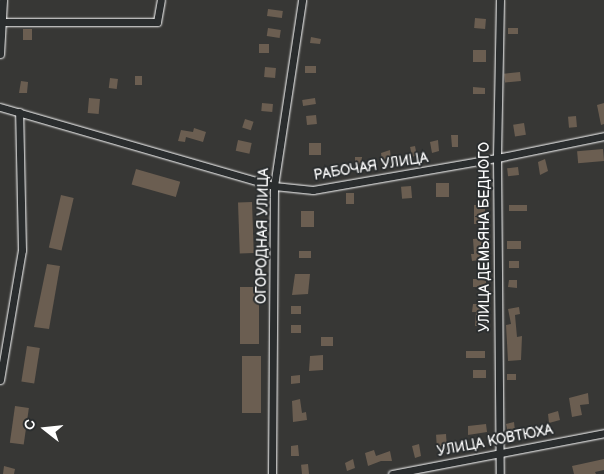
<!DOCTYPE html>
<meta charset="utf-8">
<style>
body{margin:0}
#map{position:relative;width:604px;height:474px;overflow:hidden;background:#373735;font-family:"Balsamiq Sans",sans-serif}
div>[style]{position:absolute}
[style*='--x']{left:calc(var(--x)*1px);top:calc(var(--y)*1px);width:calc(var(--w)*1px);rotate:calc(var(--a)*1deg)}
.building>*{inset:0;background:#6b5e51;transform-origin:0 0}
.roads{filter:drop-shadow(0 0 1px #fff) drop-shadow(0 0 1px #fff)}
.street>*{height:7px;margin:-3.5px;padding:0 3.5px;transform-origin:3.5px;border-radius:3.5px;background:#2a2d2e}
span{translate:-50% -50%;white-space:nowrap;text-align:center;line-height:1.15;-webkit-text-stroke:4px #2a2d2e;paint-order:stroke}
.street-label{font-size:14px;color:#fff}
.north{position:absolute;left:20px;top:404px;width:50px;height:50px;-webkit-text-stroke:4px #2a2d2e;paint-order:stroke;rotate:286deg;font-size:14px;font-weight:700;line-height:20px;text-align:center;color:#fff}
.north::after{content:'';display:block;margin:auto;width:18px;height:22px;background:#fff;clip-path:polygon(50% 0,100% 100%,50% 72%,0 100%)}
</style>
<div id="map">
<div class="building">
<div style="left:268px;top:9px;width:15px;height:7px;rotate:8deg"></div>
<div style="left:475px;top:18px;width:11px;height:10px;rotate:5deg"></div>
<div style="left:268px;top:28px;width:13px;height:8px;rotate:9deg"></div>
<div style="left:518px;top:28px;width:6px;height:10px;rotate:90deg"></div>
<div style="left:23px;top:29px;width:9px;height:11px"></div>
<div style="clip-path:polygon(311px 37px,321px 39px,320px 44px,310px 43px)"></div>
<div style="left:259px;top:44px;width:10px;height:9px"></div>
<div style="left:473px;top:50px;width:13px;height:12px"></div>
<div style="left:305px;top:66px;width:11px;height:7px"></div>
<div style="left:265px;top:67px;width:11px;height:10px;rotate:5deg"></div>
<div style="left:520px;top:72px;width:9px;height:16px;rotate:84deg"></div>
<div style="left:135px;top:76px;width:7px;height:9px"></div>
<div style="left:110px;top:78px;width:8px;height:10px;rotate:7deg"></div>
<div style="clip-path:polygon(21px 81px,28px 82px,27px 93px,19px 93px)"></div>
<div style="clip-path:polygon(473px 87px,485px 88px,485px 94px,473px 94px)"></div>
<div style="left:89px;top:98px;width:11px;height:15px;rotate:5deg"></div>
<div style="left:315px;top:98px;width:6px;height:13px;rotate:81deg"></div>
<div style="left:262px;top:103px;width:11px;height:8px;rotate:5deg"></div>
<div style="clip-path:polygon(604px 103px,604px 124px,601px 125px,597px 105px)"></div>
<div style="left:316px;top:115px;width:9px;height:10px;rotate:84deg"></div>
<div style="left:576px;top:116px;width:11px;height:8px;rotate:85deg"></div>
<div style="left:245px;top:119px;width:9px;height:9px;rotate:18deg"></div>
<div style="left:524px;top:123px;width:12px;height:11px;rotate:81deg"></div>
<div style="clip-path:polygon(194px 128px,206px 132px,203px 142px,186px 137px,185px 142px,178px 141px,181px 130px,193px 132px)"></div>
<div style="clip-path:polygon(451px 135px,458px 135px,458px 147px,452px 147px)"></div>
<div style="left:238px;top:140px;width:14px;height:11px;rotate:12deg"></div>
<div style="clip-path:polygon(438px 140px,439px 151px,432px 153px,430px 142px)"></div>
<div style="left:309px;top:143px;width:12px;height:12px"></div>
<div style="left:415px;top:146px;width:10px;height:5px;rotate:79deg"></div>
<div style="left:603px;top:149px;width:12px;height:26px;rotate:85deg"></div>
<div style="clip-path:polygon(390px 150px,391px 159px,382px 161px,381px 153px)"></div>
<div style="left:355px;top:157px;width:7px;height:9px"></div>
<div style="clip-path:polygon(545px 159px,548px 171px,540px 175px,538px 162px)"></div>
<div style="left:518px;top:167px;width:8px;height:11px;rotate:83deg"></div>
<div style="left:136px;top:169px;width:46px;height:16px;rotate:16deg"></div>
<div style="clip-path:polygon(485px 178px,485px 187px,477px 188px,477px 179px)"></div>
<div style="left:436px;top:183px;width:13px;height:14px"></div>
<div style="left:411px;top:186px;width:12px;height:10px;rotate:85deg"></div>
<div style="left:346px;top:193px;width:8px;height:11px"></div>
<div style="left:61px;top:195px;width:13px;height:54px;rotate:13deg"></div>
<div style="left:252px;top:202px;width:51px;height:14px;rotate:88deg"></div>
<div style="left:474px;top:205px;width:11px;height:19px"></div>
<div style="left:527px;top:205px;width:6px;height:18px;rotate:90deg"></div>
<div style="left:301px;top:211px;width:13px;height:16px"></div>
<div style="clip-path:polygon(484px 238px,487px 259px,472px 261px,471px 254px,474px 254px,473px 239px)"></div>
<div style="left:507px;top:241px;width:14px;height:8px"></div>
<div style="left:311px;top:251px;width:7px;height:12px;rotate:90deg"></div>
<div style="left:509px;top:261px;width:10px;height:7px"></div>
<div style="clip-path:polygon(47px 264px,60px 266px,49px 329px,34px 327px)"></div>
<div style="clip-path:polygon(295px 274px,310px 274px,308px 294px,292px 295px)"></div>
<div style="left:473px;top:279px;width:13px;height:8px"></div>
<div style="clip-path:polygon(509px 280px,517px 280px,517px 288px,508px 287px)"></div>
<div style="left:259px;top:287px;width:57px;height:19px;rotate:90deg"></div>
<div style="clip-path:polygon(473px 304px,484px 304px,483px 319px,487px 319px,487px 326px,475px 326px,476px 312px,472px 312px)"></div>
<div style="left:291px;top:306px;width:10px;height:8px"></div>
<div style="clip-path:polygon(519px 307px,520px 314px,515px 315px,517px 337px,522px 336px,521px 360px,508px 361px,506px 325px,511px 324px,508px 309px)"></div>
<div style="left:301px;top:325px;width:8px;height:10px;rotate:90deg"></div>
<div style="left:333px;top:337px;width:9px;height:12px;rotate:90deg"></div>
<div style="left:27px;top:346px;width:13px;height:36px;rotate:9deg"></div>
<div style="left:485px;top:351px;width:7px;height:19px;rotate:90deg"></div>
<div style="clip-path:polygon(323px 355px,323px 370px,309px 371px,310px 356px)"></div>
<div style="left:242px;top:356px;width:19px;height:57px"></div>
<div style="left:473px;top:370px;width:13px;height:8px"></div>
<div style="left:507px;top:374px;width:9px;height:6px"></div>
<div style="clip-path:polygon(300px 375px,300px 383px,291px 384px,291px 376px)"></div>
<div style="clip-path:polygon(588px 393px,589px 404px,580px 405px,582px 415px,572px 417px,569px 398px)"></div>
<div style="clip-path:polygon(300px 399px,302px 413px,306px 412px,307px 420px,293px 422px,292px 401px)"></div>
<div style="left:15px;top:406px;width:14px;height:37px;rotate:8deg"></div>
<div style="clip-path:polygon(558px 411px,560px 420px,549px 423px,548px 414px)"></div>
<div style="clip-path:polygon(514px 422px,515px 431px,508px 433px,506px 424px)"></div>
<div style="clip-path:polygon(486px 424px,487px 432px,468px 435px,468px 426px)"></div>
<div style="left:446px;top:434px;width:16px;height:10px;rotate:86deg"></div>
<div style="clip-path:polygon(419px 444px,421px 456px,415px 458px,412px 446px)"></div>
<div style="clip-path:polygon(298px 445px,299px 456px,291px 456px,291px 446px)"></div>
<div style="clip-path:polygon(374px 450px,376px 456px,390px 451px,392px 461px,381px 461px,368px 466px,365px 453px)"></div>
<div style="clip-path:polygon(353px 459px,355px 468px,347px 471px,345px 463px)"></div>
<div style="clip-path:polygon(604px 459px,604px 470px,595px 472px,596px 474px,574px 474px,572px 466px)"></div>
<div style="left:308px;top:464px;width:10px;height:7px;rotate:84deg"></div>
<div style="clip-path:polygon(4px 466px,15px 469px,14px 474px,3px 474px)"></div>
</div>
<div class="roads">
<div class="street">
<div style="--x:500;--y:0;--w:158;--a:91.1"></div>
<div style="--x:497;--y:158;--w:316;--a:89.5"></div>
<div style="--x:3;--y:22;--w:154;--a:0"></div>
<div style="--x:157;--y:22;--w:22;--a:-80"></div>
<div style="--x:0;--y:54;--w:54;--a:-86.8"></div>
<div style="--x:0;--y:107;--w:285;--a:16.1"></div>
<div style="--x:274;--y:186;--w:39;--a:6"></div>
<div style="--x:313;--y:190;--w:187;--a:-9.9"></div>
<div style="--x:497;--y:158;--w:109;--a:-11.6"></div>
<div style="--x:0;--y:380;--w:132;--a:-80.4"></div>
<div style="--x:22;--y:250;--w:138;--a:-91.2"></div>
<div style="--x:272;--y:474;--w:288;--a:-89.6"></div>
<div style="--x:274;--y:186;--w:188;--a:-81.4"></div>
<div style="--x:392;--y:474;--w:216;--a:-10.9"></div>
</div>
</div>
<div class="street-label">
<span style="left:371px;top:167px;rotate:-9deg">РАБОЧАЯ УЛИЦА</span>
<span style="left:263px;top:236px;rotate:-89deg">ОГОРОДНАЯ УЛИЦА</span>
<span style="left:485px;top:237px;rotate:-90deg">УЛИЦА ДЕМЬЯНА БЕДНОГО</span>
<span style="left:495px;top:441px;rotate:-11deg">УЛИЦА КОВТЮХА</span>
</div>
<div class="north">С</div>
</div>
